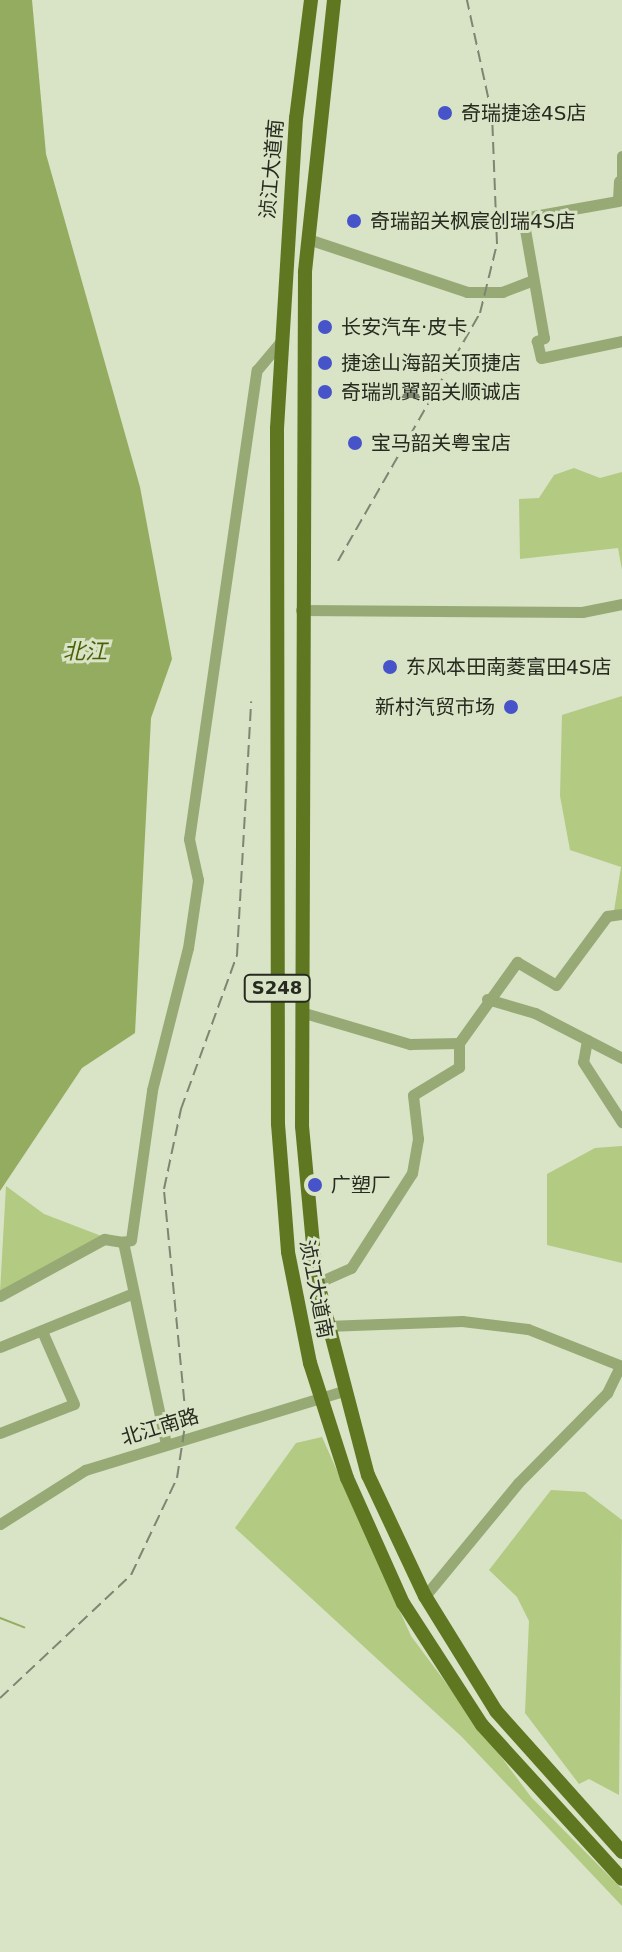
<!DOCTYPE html>
<meta charset="utf-8">
<style>
body{margin:0}
#map{position:relative;width:622px;height:1952px;overflow:hidden;background:#d9e3c6;font-family:"DejaVu Sans","Noto Sans SC",sans-serif}
div>[style]{position:absolute}
[style*='--x']{left:calc(var(--x)*1px);top:calc(var(--y)*1px);width:calc(var(--w)*1px);rotate:calc(var(--a)*1deg)}
.green>*{inset:0;background:#b3ca83}
.water>*{inset:0;background:#94ac5f}
.stream>*{height:2px;margin:-1px;padding:0 1px;transform-origin:1px;border-radius:1px;background:#94ac5f}
.minor>*{height:11px;margin:-5.5px;padding:0 5.5px;transform-origin:5.5px;border-radius:5.5px;background:#97a974}
.major>*{height:14px;margin:-7px;padding:0 7px;transform-origin:7px;border-radius:7px;background:#607722}
.rail>*{height:2px;margin-top:-1px;transform-origin:0;background:repeating-linear-gradient(90deg,#7e8571 0 12px,transparent 0 18px)}
.dots>*{width:22px;height:22px;translate:-50% -50%;box-sizing:border-box;border:4px solid #d9e3c6;border-radius:50%}
span{translate:-50% -50%;white-space:nowrap;text-align:center;line-height:1.15;-webkit-text-stroke:6px #d9e3c6;paint-order:stroke}
.shield-label span{padding:2px 6px;background:#d9e3c6;border:2px solid;border-radius:6px;-webkit-text-stroke-width:0}
.shield-label{font-size:18px;color:#262a1f;font-weight:700}
.poi-label{font-size:20px;color:#262a1f}
.left{translate:0 -50%;text-align:left}
.right{translate:-100% -50%;text-align:right}
.street-label{font-size:20px;color:#262a1f}
.water-label{font-size:22px;color:#4c6107;font-style:italic}
</style>
<div id="map">
<div class="green">
<div style="clip-path:polygon(574px 468px,600px 478px,622px 472px,622px 570px,618px 548px,520px 559px,519px 499px,539px 498px,554px 475px)"></div>
<div style="clip-path:polygon(622px 696px,622px 910px,614px 911px,621px 867px,570px 850px,560px 796px,562px 715px)"></div>
<div style="clip-path:polygon(622px 1146px,622px 1263px,547px 1245px,547px 1174px,595px 1148px)"></div>
<div style="clip-path:polygon(6px 1186px,44px 1214px,104px 1237px,0 1292px)"></div>
<div style="clip-path:polygon(322px 1437px,411px 1636px,531px 1797px,622px 1889px,622px 1906px,462px 1737px,235px 1528px,296px 1443px)"></div>
<div style="clip-path:polygon(551px 1490px,585px 1492px,622px 1520px,619px 1795px,589px 1779px,579px 1784px,525px 1713px,529px 1621px,517px 1597px,489px 1570px)"></div>
</div>
<div class="water">
<div style="clip-path:polygon(0 0,32px 0,46px 154px,140px 487px,172px 659px,151px 718px,135px 1033px,82px 1068px,0 1191px)"></div>
</div>
<div class="stream">
<div style="--x:0;--y:1618;--w:26;--a:21"></div>
</div>
<div class="minor">
<div style="--x:622;--y:156;--w:25;--a:90"></div>
<div style="--x:619;--y:181;--w:20;--a:93"></div>
<div style="--x:618;--y:201;--w:97;--a:169.9"></div>
<div style="--x:523;--y:218;--w:122;--a:80.1"></div>
<div style="--x:544;--y:338;--w:8;--a:157"></div>
<div style="--x:537;--y:341;--w:17;--a:77"></div>
<div style="--x:541;--y:358;--w:83;--a:-11.9"></div>
<div style="--x:308;--y:239;--w:168;--a:18.4"></div>
<div style="--x:467;--y:292;--w:35;--a:0"></div>
<div style="--x:502;--y:292;--w:30;--a:-21"></div>
<div style="--x:301;--y:610;--w:281;--a:0.4"></div>
<div style="--x:582;--y:612;--w:41;--a:-11.3"></div>
<div style="--x:487;--y:999;--w:50;--a:16.3"></div>
<div style="--x:535;--y:1013;--w:98;--a:27.3"></div>
<div style="--x:301;--y:1012;--w:114;--a:16.4"></div>
<div style="--x:410;--y:1044;--w:49;--a:-1.2"></div>
<div style="--x:459;--y:1043;--w:100;--a:-54.4"></div>
<div style="--x:517;--y:962;--w:45;--a:30.5"></div>
<div style="--x:556;--y:985;--w:86;--a:-53.5"></div>
<div style="--x:607;--y:916;--w:15;--a:-8"></div>
<div style="--x:587;--y:1040;--w:22;--a:100"></div>
<div style="--x:583;--y:1062;--w:72;--a:57"></div>
<div style="--x:317;--y:1283;--w:37;--a:-24"></div>
<div style="--x:351;--y:1268;--w:113;--a:-57.3"></div>
<div style="--x:412;--y:1173;--w:35;--a:-80"></div>
<div style="--x:418;--y:1139;--w:44;--a:-96.5"></div>
<div style="--x:413;--y:1095;--w:54;--a:-31.3"></div>
<div style="--x:459;--y:1067;--w:24;--a:-90"></div>
<div style="--x:0;--y:1296;--w:119;--a:-28.7"></div>
<div style="--x:104;--y:1239;--w:19;--a:9"></div>
<div style="--x:326;--y:1326;--w:136;--a:-2.1"></div>
<div style="--x:462;--y:1321;--w:66;--a:6.9"></div>
<div style="--x:528;--y:1329;--w:101;--a:21.5"></div>
<div style="--x:0;--y:1347;--w:141;--a:-22"></div>
<div style="--x:0;--y:1433;--w:79;--a:-21.4"></div>
<div style="--x:74;--y:1404;--w:80;--a:-113.7"></div>
<div style="--x:166;--y:1444;--w:207;--a:-102"></div>
<div style="--x:123;--y:1242;--w:8;--a:-14"></div>
<div style="--x:131;--y:1240;--w:151;--a:-82"></div>
<div style="--x:152;--y:1090;--w:146;--a:-75.8"></div>
<div style="--x:188;--y:948;--w:69;--a:-81.6"></div>
<div style="--x:198;--y:880;--w:42;--a:-102.4"></div>
<div style="--x:189;--y:839;--w:474;--a:-81.8"></div>
<div style="--x:257;--y:370;--w:38;--a:-50"></div>
<div style="--x:0;--y:1524;--w:101;--a:-32.4"></div>
<div style="--x:85;--y:1470;--w:270;--a:-17"></div>
<div style="--x:425;--y:1596;--w:146;--a:-50.5"></div>
<div style="--x:518;--y:1483;--w:127;--a:-45.3"></div>
<div style="--x:607;--y:1393;--w:30;--a:-64"></div>
</div>
<div class="major">
<div style="--x:311;--y:0;--w:119;--a:97.2"></div>
<div style="--x:296;--y:118;--w:311;--a:93.5"></div>
<div style="--x:277;--y:428;--w:696;--a:89.92"></div>
<div style="--x:278;--y:1124;--w:128;--a:85.5"></div>
<div style="--x:288;--y:1252;--w:113;--a:78.8"></div>
<div style="--x:310;--y:1363;--w:121;--a:72.2"></div>
<div style="--x:347;--y:1478;--w:137;--a:65.9"></div>
<div style="--x:403;--y:1603;--w:145;--a:57.1"></div>
<div style="--x:482;--y:1725;--w:208;--a:47.7"></div>
<div style="--x:334;--y:0;--w:274;--a:96.1"></div>
<div style="--x:305;--y:272;--w:854;--a:90.2"></div>
<div style="--x:302;--y:1126;--w:151;--a:84.7"></div>
<div style="--x:316;--y:1276;--w:206;--a:75.4"></div>
<div style="--x:368;--y:1475;--w:134;--a:64.8"></div>
<div style="--x:425;--y:1596;--w:135;--a:58.3"></div>
<div style="--x:496;--y:1711;--w:189;--a:48.2"></div>
</div>
<div class="rail">
<div style="--x:338;--y:561;--w:286;--a:-60.2"></div>
<div style="--x:480;--y:313;--w:71;--a:-76.2"></div>
<div style="--x:497;--y:244;--w:129;--a:-92.2"></div>
<div style="--x:492;--y:115;--w:118;--a:-102.3"></div>
<div style="--x:0;--y:1698;--w:180;--a:-43.2"></div>
<div style="--x:131;--y:1575;--w:107;--a:-64.6"></div>
<div style="--x:177;--y:1478;--w:60;--a:-81.3"></div>
<div style="--x:186;--y:1419;--w:231;--a:-95.5"></div>
<div style="--x:164;--y:1189;--w:82;--a:-78"></div>
<div style="--x:181;--y:1109;--w:164;--a:-70"></div>
<div style="--x:237;--y:955;--w:254;--a:-86.8"></div>
</div>
<div class="dots">
<div style="left:445px;top:113px;background:#4754c9"></div>
<div style="left:354px;top:221px;background:#4754c9"></div>
<div style="left:325px;top:327px;background:#4754c9"></div>
<div style="left:325px;top:363px;background:#4754c9"></div>
<div style="left:325px;top:392px;background:#4754c9"></div>
<div style="left:355px;top:443px;background:#4754c9"></div>
<div style="left:390px;top:667px;background:#4754c9"></div>
<div style="left:511px;top:707px;background:#4754c9"></div>
<div style="left:315px;top:1185px;background:#4754c9"></div>
</div>
<div class="shield-label">
<span style="left:277px;top:988px">S248</span>
</div>
<div class="poi-label">
<span class="left" style="left:461px;top:113px">奇瑞捷途4S店</span>
<span class="left" style="left:370px;top:221px">奇瑞韶关枫宸创瑞4S店</span>
<span class="left" style="left:341px;top:327px">长安汽车·皮卡</span>
<span class="left" style="left:341px;top:363px">捷途山海韶关顶捷店</span>
<span class="left" style="left:341px;top:392px">奇瑞凯翼韶关顺诚店</span>
<span class="left" style="left:371px;top:443px">宝马韶关粤宝店</span>
<span class="left" style="left:406px;top:667px">东风本田南菱富田4S店</span>
<span class="right" style="left:495px;top:707px">新村汽贸市场</span>
<span class="left" style="left:331px;top:1185px">广塑厂</span>
</div>
<div class="street-label">
<span style="left:272px;top:169px;rotate:-85deg">浈江大道南</span>
<span style="left:316px;top:1289px;rotate:79deg">浈江大道南</span>
<span style="left:160px;top:1427px;rotate:-17deg">北江南路</span>
</div>
<div class="water-label">
<span style="left:85px;top:652px">北江</span>
</div>
</div>
